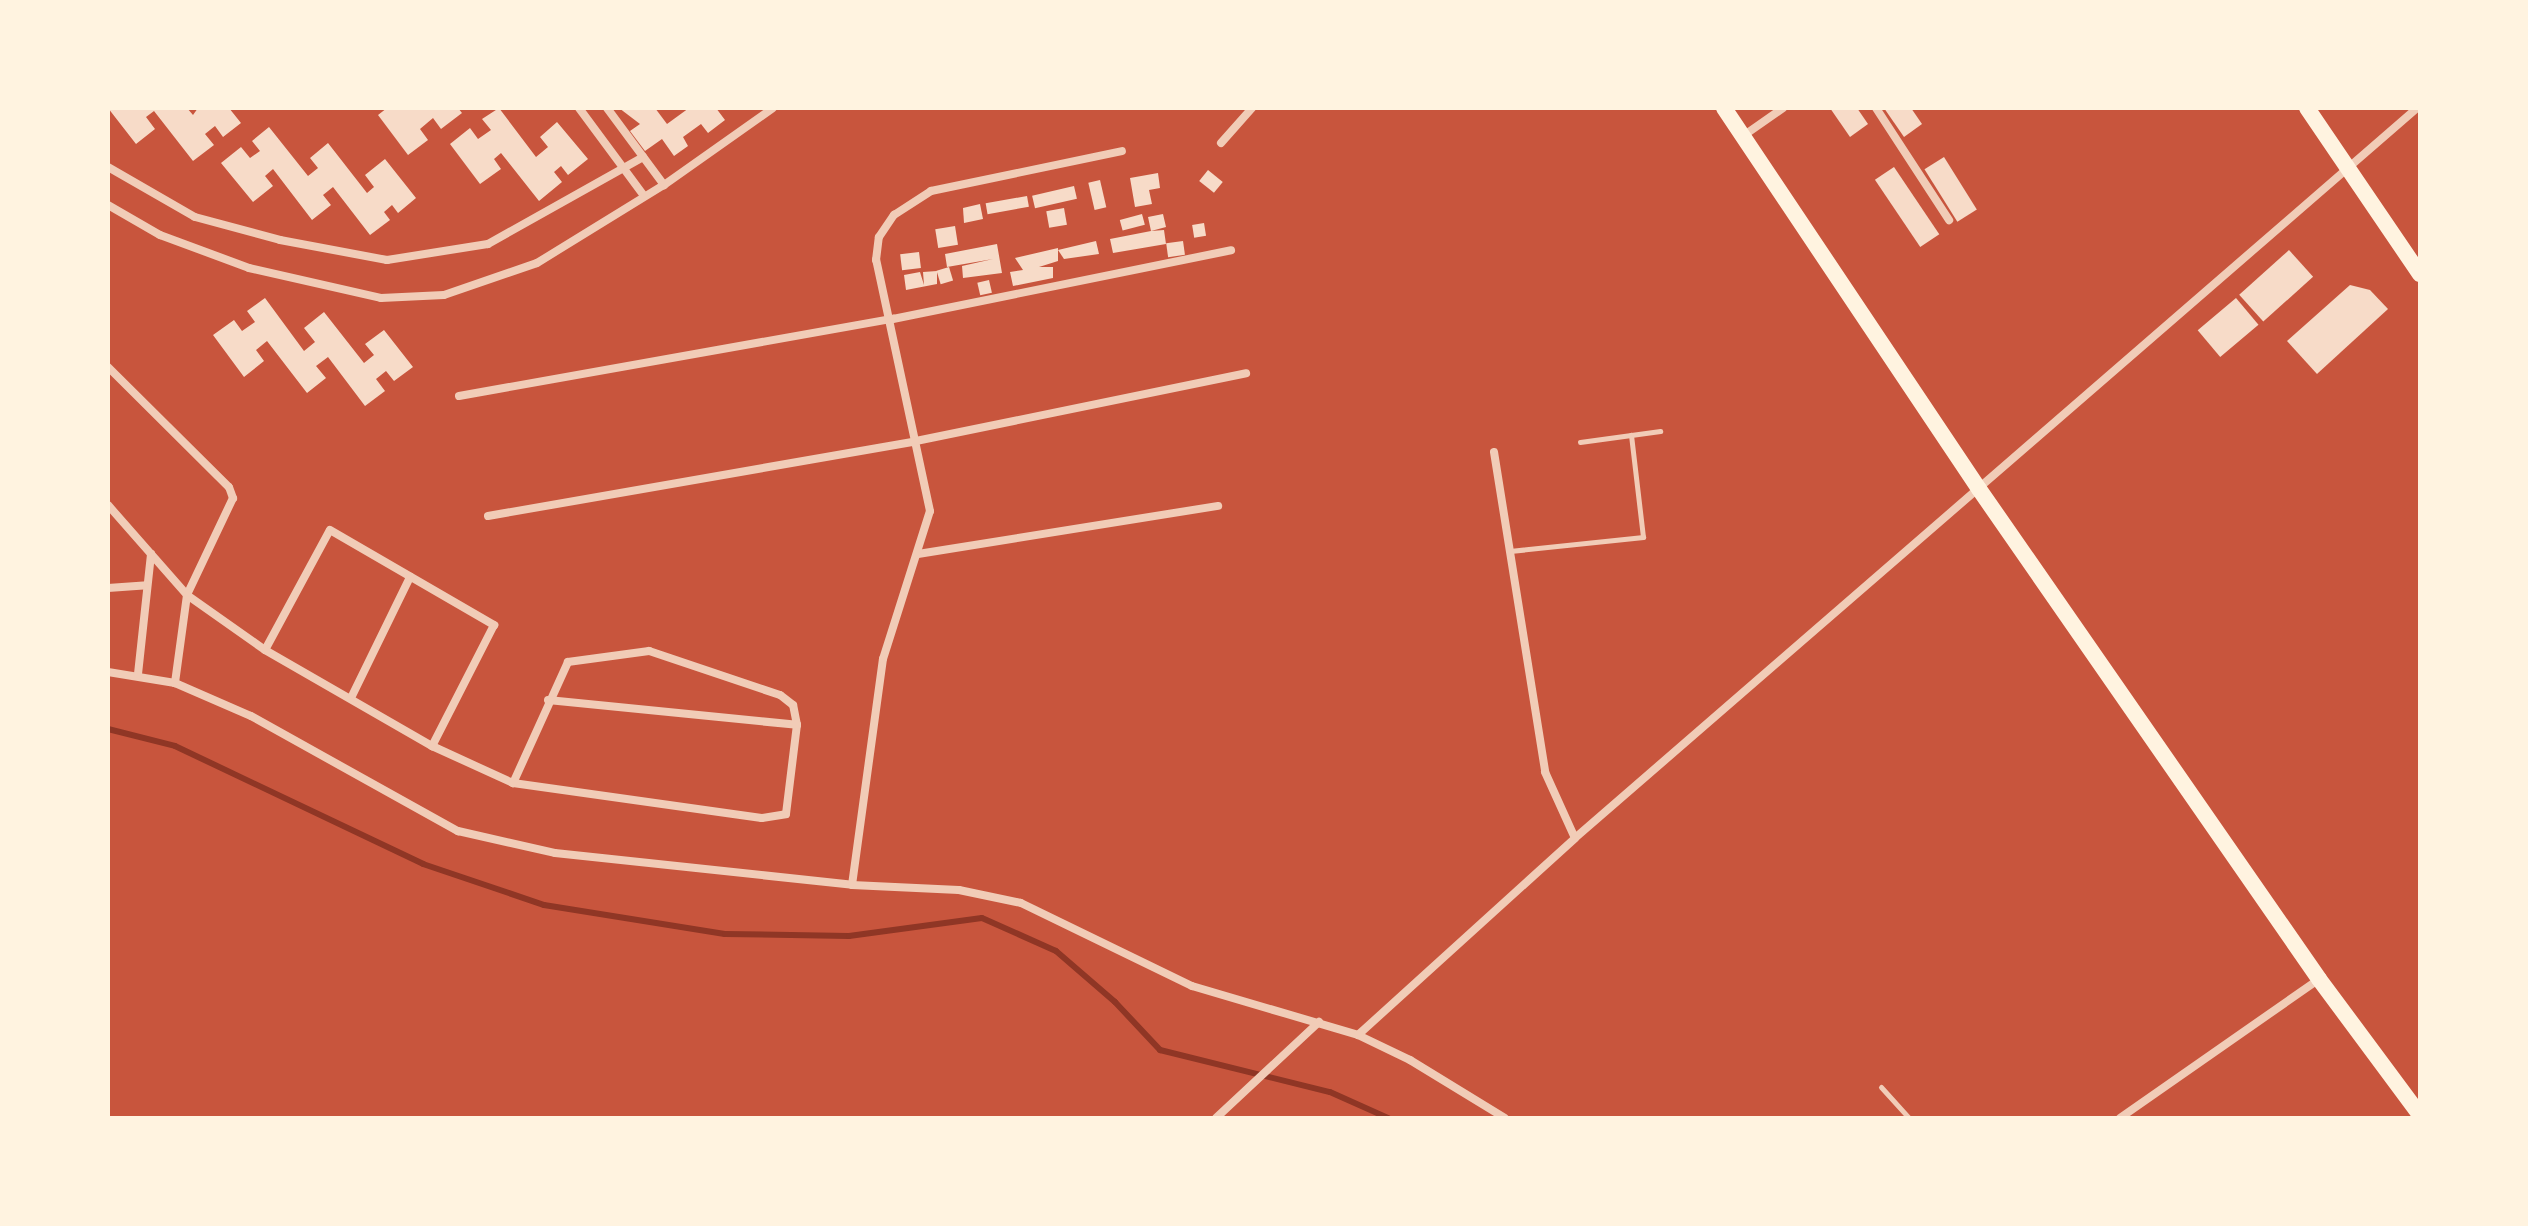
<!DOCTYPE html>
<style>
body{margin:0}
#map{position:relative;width:2528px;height:1226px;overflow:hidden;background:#c8553d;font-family:"Asap Condensed",sans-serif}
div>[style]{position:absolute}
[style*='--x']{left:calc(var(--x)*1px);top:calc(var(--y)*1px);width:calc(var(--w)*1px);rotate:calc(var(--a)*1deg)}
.stream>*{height:6px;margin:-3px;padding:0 3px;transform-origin:3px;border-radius:3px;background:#8f3625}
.building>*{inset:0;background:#f7dbc8;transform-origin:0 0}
.service>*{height:5px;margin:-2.5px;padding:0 2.5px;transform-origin:2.5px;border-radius:2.5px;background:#f1ccb7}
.minor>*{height:8px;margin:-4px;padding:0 4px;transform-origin:4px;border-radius:4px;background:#f1ccb7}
.secondary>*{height:16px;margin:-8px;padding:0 8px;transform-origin:8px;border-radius:8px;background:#fff3e0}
span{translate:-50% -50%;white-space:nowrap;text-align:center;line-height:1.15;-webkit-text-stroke:6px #fff3e0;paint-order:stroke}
.frame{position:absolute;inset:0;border:110px solid #fff3e0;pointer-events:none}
</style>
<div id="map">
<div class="stream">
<div style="--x:108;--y:729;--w:69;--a:14.2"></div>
<div style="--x:175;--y:746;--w:275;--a:25.4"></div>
<div style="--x:423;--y:864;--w:128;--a:18.7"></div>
<div style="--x:544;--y:905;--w:183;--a:9.1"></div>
<div style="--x:725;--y:934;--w:124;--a:0.9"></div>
<div style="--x:849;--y:936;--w:134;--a:-7.7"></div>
<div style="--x:982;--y:918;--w:81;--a:24"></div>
<div style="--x:1056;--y:951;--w:78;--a:40.8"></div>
<div style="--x:1115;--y:1002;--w:66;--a:46.8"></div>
<div style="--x:1160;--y:1050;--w:175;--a:13.9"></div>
<div style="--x:1330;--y:1092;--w:64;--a:24.1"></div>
</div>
<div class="building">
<div style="clip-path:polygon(108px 108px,187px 108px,193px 115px,198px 108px,229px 108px,241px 123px,223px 137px,215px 126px,205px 134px,214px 145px,193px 161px,154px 111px,146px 117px,155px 129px,136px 144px)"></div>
<div style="clip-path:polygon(387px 108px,458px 108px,462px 113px,441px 129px,433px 118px,420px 129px,428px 140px,408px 155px,378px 115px)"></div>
<div style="clip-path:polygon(499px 108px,536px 157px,548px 147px,540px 137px,557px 122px,588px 159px,568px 175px,561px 166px,554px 172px,562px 182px,539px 201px,501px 153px,494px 159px,501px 169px,480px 184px,450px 144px,470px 128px,478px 139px,491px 130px,482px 119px)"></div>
<div style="clip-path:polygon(619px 108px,655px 108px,667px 124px,689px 108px,716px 108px,725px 120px,708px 133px,701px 124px,683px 137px,688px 146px,674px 156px,662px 139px,645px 151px,630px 131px,640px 124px)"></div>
<div style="clip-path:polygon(1830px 108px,1857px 108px,1868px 124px,1850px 137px)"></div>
<div style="clip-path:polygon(1884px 108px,1911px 108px,1922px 124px,1904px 137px)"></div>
<div style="clip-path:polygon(269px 127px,308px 176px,318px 168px,310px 158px,328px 143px,367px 193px,374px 187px,365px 175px,385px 159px,416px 198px,398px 213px,392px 205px,384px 212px,390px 220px,370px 235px,333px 187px,323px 195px,331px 205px,312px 220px,273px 169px,265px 176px,273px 186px,253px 202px,221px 163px,241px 147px,250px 158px,260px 151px,252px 141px)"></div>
<div style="left:1944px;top:157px;width:62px;height:23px;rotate:58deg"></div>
<div style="left:1894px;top:167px;width:81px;height:23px;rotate:56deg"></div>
<div style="left:1208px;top:170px;width:19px;height:14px;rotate:39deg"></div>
<div style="clip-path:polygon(1158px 173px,1160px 188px,1149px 190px,1152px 204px,1135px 207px,1130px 178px)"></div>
<div style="left:1100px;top:180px;width:28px;height:12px;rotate:77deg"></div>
<div style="left:1074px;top:186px;width:13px;height:43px;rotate:77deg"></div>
<div style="left:1027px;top:196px;width:11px;height:42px;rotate:80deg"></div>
<div style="clip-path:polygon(980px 204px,983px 219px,964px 223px,963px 208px)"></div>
<div style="left:1064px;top:208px;width:17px;height:18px;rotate:80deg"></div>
<div style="left:1142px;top:214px;width:11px;height:23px;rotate:75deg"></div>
<div style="clip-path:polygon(1163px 214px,1166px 227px,1151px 231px,1164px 230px,1166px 244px,1113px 253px,1110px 239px,1151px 231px,1148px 217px)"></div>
<div style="left:1204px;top:223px;width:13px;height:12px;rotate:81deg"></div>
<div style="left:955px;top:226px;width:19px;height:20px;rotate:81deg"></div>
<div style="clip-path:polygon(1096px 241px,1099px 254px,1064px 259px,1058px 250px)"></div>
<div style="left:1183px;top:241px;width:14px;height:17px;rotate:82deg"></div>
<div style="clip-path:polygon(997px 244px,1002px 273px,963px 278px,962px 266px,993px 259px,947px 267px,945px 254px)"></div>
<div style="clip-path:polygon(1058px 248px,1058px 261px,1039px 267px,1053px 267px,1053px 278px,1013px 286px,1010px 272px,1023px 270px,1015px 258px)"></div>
<div style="left:2289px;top:250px;width:36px;height:67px;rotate:48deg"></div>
<div style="left:919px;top:252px;width:16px;height:19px;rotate:83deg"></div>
<div style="left:949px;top:267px;width:14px;height:13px;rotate:73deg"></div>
<div style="clip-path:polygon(937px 271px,937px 284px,906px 290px,904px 275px,920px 272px,924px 285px,923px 272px)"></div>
<div style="left:989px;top:280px;width:13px;height:12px;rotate:77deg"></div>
<div style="clip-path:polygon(2350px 285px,2370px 290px,2388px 309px,2317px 374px,2287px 341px)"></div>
<div style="clip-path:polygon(265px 298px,304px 351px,315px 342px,304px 328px,324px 312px,364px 363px,374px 355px,365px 344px,384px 330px,413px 367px,394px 381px,386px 371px,376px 379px,385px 391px,365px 406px,328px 357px,316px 366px,326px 378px,307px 393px,267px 341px,256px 350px,264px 361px,244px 377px,213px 335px,234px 320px,242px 331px,255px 322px,247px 311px)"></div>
<div style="left:2236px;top:298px;width:35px;height:50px;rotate:50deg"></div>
</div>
<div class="service">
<div style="--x:1580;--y:442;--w:81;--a:-7.8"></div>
<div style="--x:1510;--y:551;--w:134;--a:-6"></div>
<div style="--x:1643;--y:537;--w:103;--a:-96.7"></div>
<div style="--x:1881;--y:1087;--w:42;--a:47.9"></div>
</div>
<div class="minor">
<div style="--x:579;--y:108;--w:109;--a:53.5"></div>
<div style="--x:607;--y:108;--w:96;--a:53.5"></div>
<div style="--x:1876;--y:108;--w:134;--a:56.9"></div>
<div style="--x:1743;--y:136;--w:49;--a:-35"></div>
<div style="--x:1221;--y:143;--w:47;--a:-48.5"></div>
<div style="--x:108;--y:167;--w:100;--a:29.9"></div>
<div style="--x:195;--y:217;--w:88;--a:15.1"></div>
<div style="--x:280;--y:240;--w:109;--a:10.6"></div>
<div style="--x:387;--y:260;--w:102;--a:-9"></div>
<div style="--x:488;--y:244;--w:178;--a:-29.3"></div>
<div style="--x:108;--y:205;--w:60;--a:30"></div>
<div style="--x:160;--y:235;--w:95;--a:20.3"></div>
<div style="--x:249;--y:268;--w:135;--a:12.8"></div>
<div style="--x:381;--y:298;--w:63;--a:-2.7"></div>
<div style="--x:444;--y:295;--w:98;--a:-19"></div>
<div style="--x:537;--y:263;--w:149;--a:-31.6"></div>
<div style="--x:664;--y:185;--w:133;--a:-35.2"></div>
<div style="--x:108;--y:367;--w:170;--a:44.8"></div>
<div style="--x:229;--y:487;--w:12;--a:70"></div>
<div style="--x:233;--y:498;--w:107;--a:115.4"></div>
<div style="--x:187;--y:595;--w:89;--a:97.8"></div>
<div style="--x:459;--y:396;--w:441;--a:-10.1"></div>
<div style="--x:893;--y:319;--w:345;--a:-11.5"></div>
<div style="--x:1494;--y:452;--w:324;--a:80.9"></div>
<div style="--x:1545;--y:772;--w:72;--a:65.6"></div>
<div style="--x:108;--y:505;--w:120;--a:48.7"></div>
<div style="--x:187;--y:595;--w:95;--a:35.2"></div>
<div style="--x:265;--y:650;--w:193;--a:29.9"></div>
<div style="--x:432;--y:746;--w:89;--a:24.6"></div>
<div style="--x:513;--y:783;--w:251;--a:8"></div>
<div style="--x:762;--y:818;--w:24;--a:-9"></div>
<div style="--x:786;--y:814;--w:90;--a:-83"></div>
<div style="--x:797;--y:725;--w:20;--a:-101"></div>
<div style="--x:793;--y:705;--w:16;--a:-142"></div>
<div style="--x:780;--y:695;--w:138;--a:-161.4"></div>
<div style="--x:649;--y:651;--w:82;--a:172.3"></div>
<div style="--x:568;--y:662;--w:133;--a:114.4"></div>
<div style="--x:488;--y:516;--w:435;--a:-9.9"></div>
<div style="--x:916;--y:441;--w:337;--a:-11.6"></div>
<div style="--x:918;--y:554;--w:304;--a:-9.1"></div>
<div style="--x:108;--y:588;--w:39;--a:-4"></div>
<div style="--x:265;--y:650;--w:136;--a:-61.6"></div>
<div style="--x:330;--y:530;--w:190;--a:30.1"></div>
<div style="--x:494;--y:625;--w:136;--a:117.1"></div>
<div style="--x:108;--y:672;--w:68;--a:9.3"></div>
<div style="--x:175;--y:683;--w:83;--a:23.5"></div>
<div style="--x:251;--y:716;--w:237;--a:29.1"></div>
<div style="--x:458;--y:831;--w:99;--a:12.8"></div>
<div style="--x:555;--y:853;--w:299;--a:6.1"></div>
<div style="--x:852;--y:885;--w:107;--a:2.7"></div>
<div style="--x:959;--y:890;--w:63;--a:11.8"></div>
<div style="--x:1021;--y:903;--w:190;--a:25.9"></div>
<div style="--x:1192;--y:986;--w:173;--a:16.4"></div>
<div style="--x:1358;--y:1035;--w:58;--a:25.7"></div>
<div style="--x:1410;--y:1060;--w:111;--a:31.4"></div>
<div style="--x:138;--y:674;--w:121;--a:-83.8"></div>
<div style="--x:351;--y:698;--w:135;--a:-64"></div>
<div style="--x:548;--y:700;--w:250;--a:5.7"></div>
<div style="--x:852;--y:885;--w:228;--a:-82.2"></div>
<div style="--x:883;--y:659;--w:155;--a:-72.4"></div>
<div style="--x:930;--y:511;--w:257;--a:-102.1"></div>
<div style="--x:876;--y:260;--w:23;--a:-83"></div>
<div style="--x:879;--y:237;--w:27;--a:-56"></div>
<div style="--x:894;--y:215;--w:44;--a:-33"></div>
<div style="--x:931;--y:191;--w:195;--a:-11.8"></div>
<div style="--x:1358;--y:1035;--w:293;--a:-42.2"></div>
<div style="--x:1575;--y:838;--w:1114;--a:-40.92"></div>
<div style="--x:1216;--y:1118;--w:141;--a:-43"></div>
<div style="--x:2120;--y:1118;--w:243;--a:-34.9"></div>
</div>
<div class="secondary">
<div style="--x:1724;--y:108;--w:458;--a:56.2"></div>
<div style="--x:1979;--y:489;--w:596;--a:55.24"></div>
<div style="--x:2319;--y:979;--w:169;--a:53.4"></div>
<div style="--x:2307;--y:108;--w:201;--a:55.8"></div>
</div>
<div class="frame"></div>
</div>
